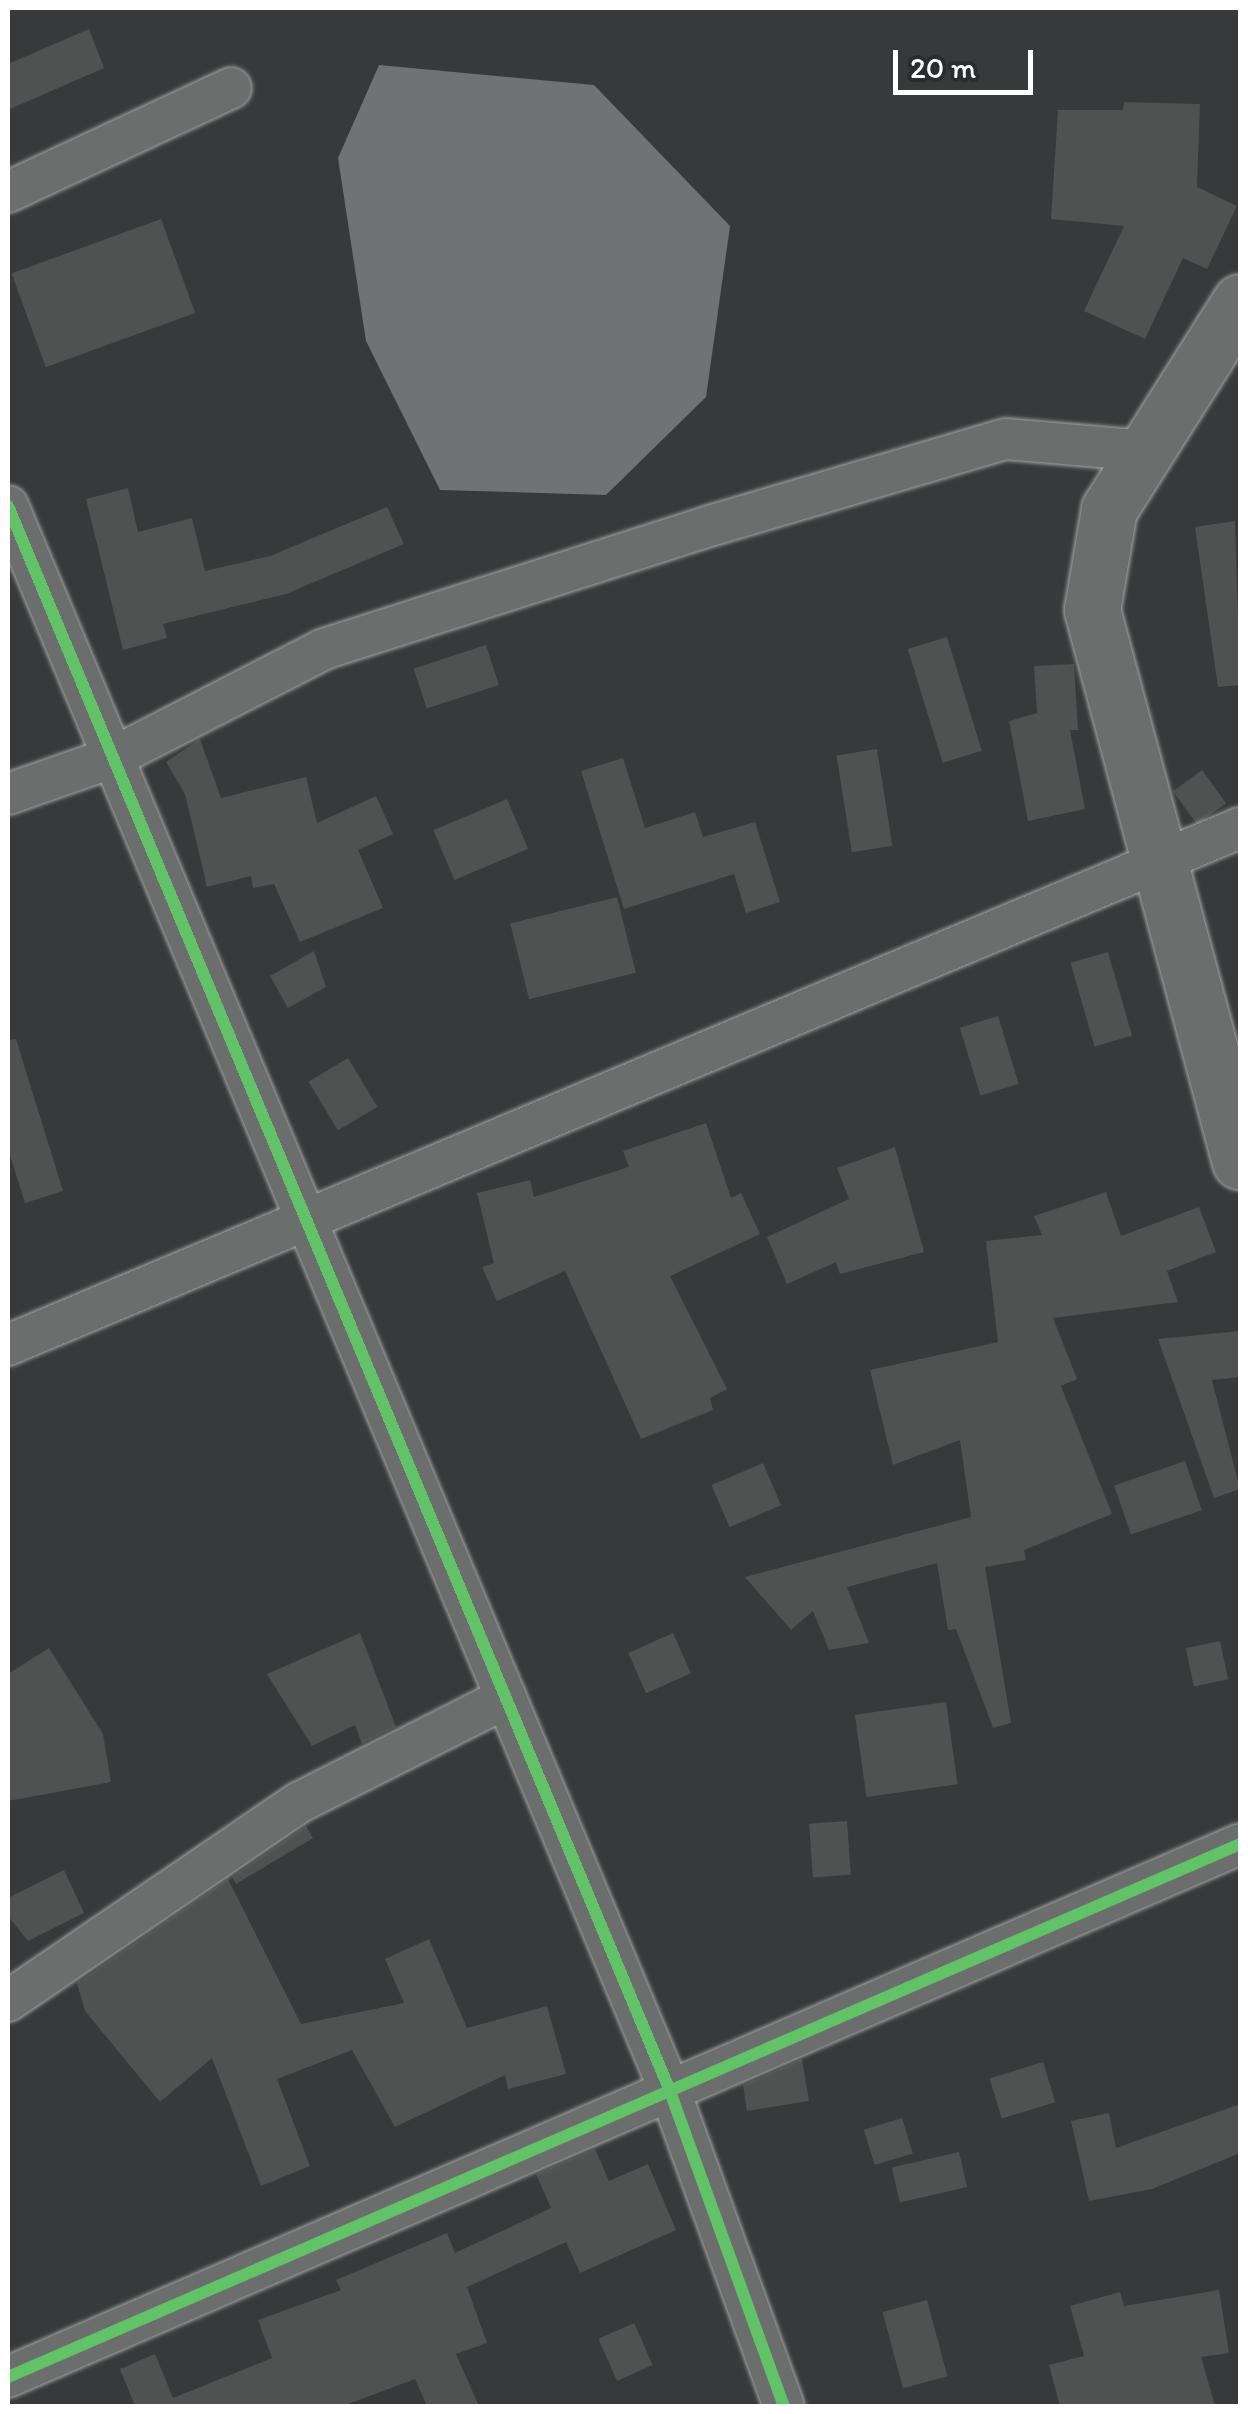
<!DOCTYPE html>
<style>
body{margin:0}
#map{position:relative;width:1248px;height:2414px;overflow:hidden;background:#38393a;font-family:Itim,sans-serif}
div>[style]{position:absolute}
[style*='--x']{left:calc(var(--x)*1px);top:calc(var(--y)*1px);width:calc(var(--w)*1px);rotate:calc(var(--a)*1deg)}
.water>*{inset:0;background:#707273}
.building>*{inset:0;background:#505151;transform-origin:0 0}
.roads{filter:drop-shadow(0 0 2px #a5a6a6) drop-shadow(0 0 2px #a5a6a6)}
.street>*{height:40px;margin:-20px;padding:0 20px;transform-origin:20px;border-radius:20px;background:#6c6d6d}
.secondary>*{height:55px;margin:-27.5px;padding:0 27.5px;transform-origin:27.5px;border-radius:27.5px;background:#6c6d6d}
.cycleway>*{height:12px;margin:-6px;padding:0 6px;transform-origin:6px;border-radius:6px;background:#61c268}
span{translate:-50% -50%;white-space:nowrap;text-align:center;line-height:1.15;-webkit-text-stroke:8px #2a2d2e;paint-order:stroke}
.frame{position:absolute;inset:0;border:10px solid #fff;pointer-events:none}
.scale{position:absolute;left:893px;top:50px;width:140px;height:45px;box-sizing:border-box;border:5px solid #fff;border-top:0;padding-left:12px;font-size:30px;line-height:35px;white-space:nowrap;color:#fff;-webkit-text-stroke:8px #2a2d2e;paint-order:stroke}
</style>
<div id="map">
<div class="water">
<div style="clip-path:polygon(379px 65px,594px 85px,730px 226px,706px 397px,606px 495px,440px 490px,366px 341px,338px 158px)"></div>
</div>
<div class="building">
<div style="clip-path:polygon(89px 29px,104px 68px,8px 110px,8px 64px)"></div>
<div style="clip-path:polygon(1124px 102px,1200px 104px,1197px 187px,1237px 206px,1207px 269px,1183px 258px,1145px 339px,1084px 311px,1124px 226px,1051px 219px,1058px 110px,1123px 110px)"></div>
<div style="left:161px;top:219px;width:100px;height:159px;rotate:70deg"></div>
<div style="clip-path:polygon(128px 488px,138px 532px,192px 518px,205px 571px,270px 556px,387px 507px,404px 544px,286px 594px,163px 624px,167px 638px,123px 650px,86px 499px)"></div>
<div style="clip-path:polygon(1235px 521px,1240px 685px,1218px 687px,1195px 527px)"></div>
<div style="left:947px;top:637px;width:119px;height:41px;rotate:73deg"></div>
<div style="left:486px;top:645px;width:42px;height:76px;rotate:72deg"></div>
<div style="clip-path:polygon(1074px 664px,1078px 730px,1070px 730px,1085px 809px,1028px 821px,1009px 721px,1037px 713px,1034px 666px)"></div>
<div style="clip-path:polygon(200px 739px,221px 798px,306px 777px,317px 823px,376px 796px,393px 834px,358px 850px,383px 908px,300px 942px,274px 884px,253px 888px,251px 876px,207px 887px,185px 794px,166px 762px)"></div>
<div style="left:877px;top:749px;width:98px;height:41px;rotate:81deg"></div>
<div style="clip-path:polygon(623px 758px,645px 828px,695px 812px,703px 837px,755px 822px,780px 902px,746px 913px,734px 874px,624px 909px,581px 771px)"></div>
<div style="left:1202px;top:770px;width:41px;height:36px;rotate:54deg"></div>
<div style="left:507px;top:799px;width:54px;height:80px;rotate:67deg"></div>
<div style="left:617px;top:897px;width:78px;height:110px;rotate:76deg"></div>
<div style="clip-path:polygon(314px 951px,326px 987px,288px 1008px,270px 976px)"></div>
<div style="left:1108px;top:952px;width:87px;height:39px;rotate:74deg"></div>
<div style="left:998px;top:1016px;width:71px;height:40px;rotate:73deg"></div>
<div style="clip-path:polygon(16px 1039px,63px 1191px,25px 1203px,8px 1149px,8px 1040px)"></div>
<div style="left:348px;top:1058px;width:57px;height:46px;rotate:59deg"></div>
<div style="clip-path:polygon(706px 1123px,731px 1198px,741px 1193px,760px 1234px,670px 1276px,727px 1389px,710px 1398px,713px 1410px,641px 1439px,565px 1271px,497px 1301px,482px 1267px,494px 1263px,477px 1193px,530px 1180px,534px 1197px,629px 1167px,623px 1151px)"></div>
<div style="clip-path:polygon(895px 1147px,924px 1252px,840px 1274px,836px 1262px,787px 1284px,767px 1237px,849px 1199px,837px 1168px)"></div>
<div style="clip-path:polygon(1106px 1192px,1121px 1236px,1199px 1207px,1216px 1252px,1167px 1271px,1178px 1302px,1053px 1318px,1077px 1379px,1061px 1386px,1112px 1514px,1024px 1550px,1026px 1560px,985px 1567px,1011px 1723px,993px 1728px,956px 1629px,948px 1630px,937px 1563px,847px 1587px,869px 1643px,829px 1650px,813px 1611px,791px 1630px,745px 1577px,971px 1517px,960px 1440px,893px 1465px,870px 1370px,998px 1342px,986px 1241px,1042px 1235px,1034px 1216px)"></div>
<div style="clip-path:polygon(1240px 1331px,1240px 1377px,1212px 1380px,1240px 1489px,1214px 1498px,1158px 1339px)"></div>
<div style="left:1185px;top:1461px;width:52px;height:75px;rotate:71deg"></div>
<div style="left:763px;top:1463px;width:46px;height:56px;rotate:67deg"></div>
<div style="clip-path:polygon(360px 1633px,396px 1727px,362px 1744px,355px 1725px,312px 1746px,267px 1674px)"></div>
<div style="left:673px;top:1633px;width:44px;height:49px;rotate:66deg"></div>
<div style="left:1220px;top:1641px;width:39px;height:35px;rotate:78deg"></div>
<div style="clip-path:polygon(49px 1648px,103px 1734px,111px 1782px,8px 1801px,8px 1674px)"></div>
<div style="left:946px;top:1702px;width:83px;height:92px;rotate:82deg"></div>
<div style="left:847px;top:1821px;width:54px;height:38px;rotate:86deg"></div>
<div style="clip-path:polygon(306px 1826px,313px 1838px,236px 1884px,232px 1877px)"></div>
<div style="clip-path:polygon(64px 1870px,84px 1913px,28px 1941px,8px 1916px,8px 1898px)"></div>
<div style="clip-path:polygon(228px 1879px,301px 2024px,404px 2003px,385px 1959px,429px 1939px,467px 2028px,547px 2006px,566px 2074px,508px 2089px,505px 2075px,395px 2127px,352px 2050px,277px 2079px,310px 2166px,261px 2186px,212px 2058px,160px 2102px,85px 2011px,77px 1983px)"></div>
<div style="clip-path:polygon(802px 2059px,809px 2101px,747px 2111px,743px 2085px)"></div>
<div style="left:1043px;top:2062px;width:42px;height:56px;rotate:73deg"></div>
<div style="clip-path:polygon(1240px 2104px,1240px 2153px,1152px 2189px,1089px 2201px,1071px 2121px,1109px 2113px,1116px 2148px)"></div>
<div style="left:902px;top:2118px;width:37px;height:40px;rotate:73deg"></div>
<div style="clip-path:polygon(595px 2149px,609px 2181px,648px 2164px,676px 2230px,580px 2273px,566px 2242px,467px 2287px,487px 2343px,456px 2354px,479px 2406px,427px 2406px,415px 2379px,343px 2406px,135px 2406px,120px 2369px,155px 2354px,173px 2398px,272px 2358px,258px 2320px,341px 2290px,336px 2280px,447px 2233px,455px 2253px,551px 2208px,536px 2174px)"></div>
<div style="left:959px;top:2152px;width:36px;height:69px;rotate:77deg"></div>
<div style="clip-path:polygon(1219px 2290px,1229px 2353px,1201px 2357px,1215px 2406px,1060px 2406px,1049px 2365px,1084px 2356px,1070px 2306px,1120px 2292px,1124px 2306px)"></div>
<div style="left:927px;top:2300px;width:79px;height:46px;rotate:75deg"></div>
<div style="left:634px;top:2323px;width:46px;height:39px;rotate:66deg"></div>
</div>
<div class="roads">
<div class="street">
<div style="--x:8;--y:192;--w:246;--a:-25"></div>
<div style="--x:8;--y:506;--w:1712;--a:67.33"></div>
<div style="--x:668;--y:2086;--w:340;--a:70.1"></div>
<div style="--x:8;--y:794;--w:112;--a:-19.2"></div>
<div style="--x:114;--y:757;--w:236;--a:-27.2"></div>
<div style="--x:324;--y:649;--w:408;--a:-17.7"></div>
<div style="--x:713;--y:525;--w:305;--a:-16.4"></div>
<div style="--x:1006;--y:439;--w:141;--a:4.9"></div>
<div style="--x:8;--y:1345;--w:1336;--a:-22.77"></div>
<div style="--x:8;--y:2001;--w:353;--a:-34.3"></div>
<div style="--x:300;--y:1802;--w:231;--a:-26.8"></div>
<div style="--x:8;--y:2377;--w:1342;--a:-23.39"></div>
</div>
<div class="secondary">
<div style="--x:1240;--y:302;--w:245;--a:122.3"></div>
<div style="--x:1109;--y:509;--w:102;--a:99.6"></div>
<div style="--x:1092;--y:610;--w:571;--a:74.99"></div>
</div>
</div>
<div class="cycleway">
<div style="--x:8;--y:506;--w:1712;--a:67.33"></div>
<div style="--x:668;--y:2086;--w:340;--a:70.1"></div>
<div style="--x:8;--y:2377;--w:1342;--a:-23.39"></div>
</div>
<div class="frame"></div>
<div class="scale">20 m</div>
</div>
